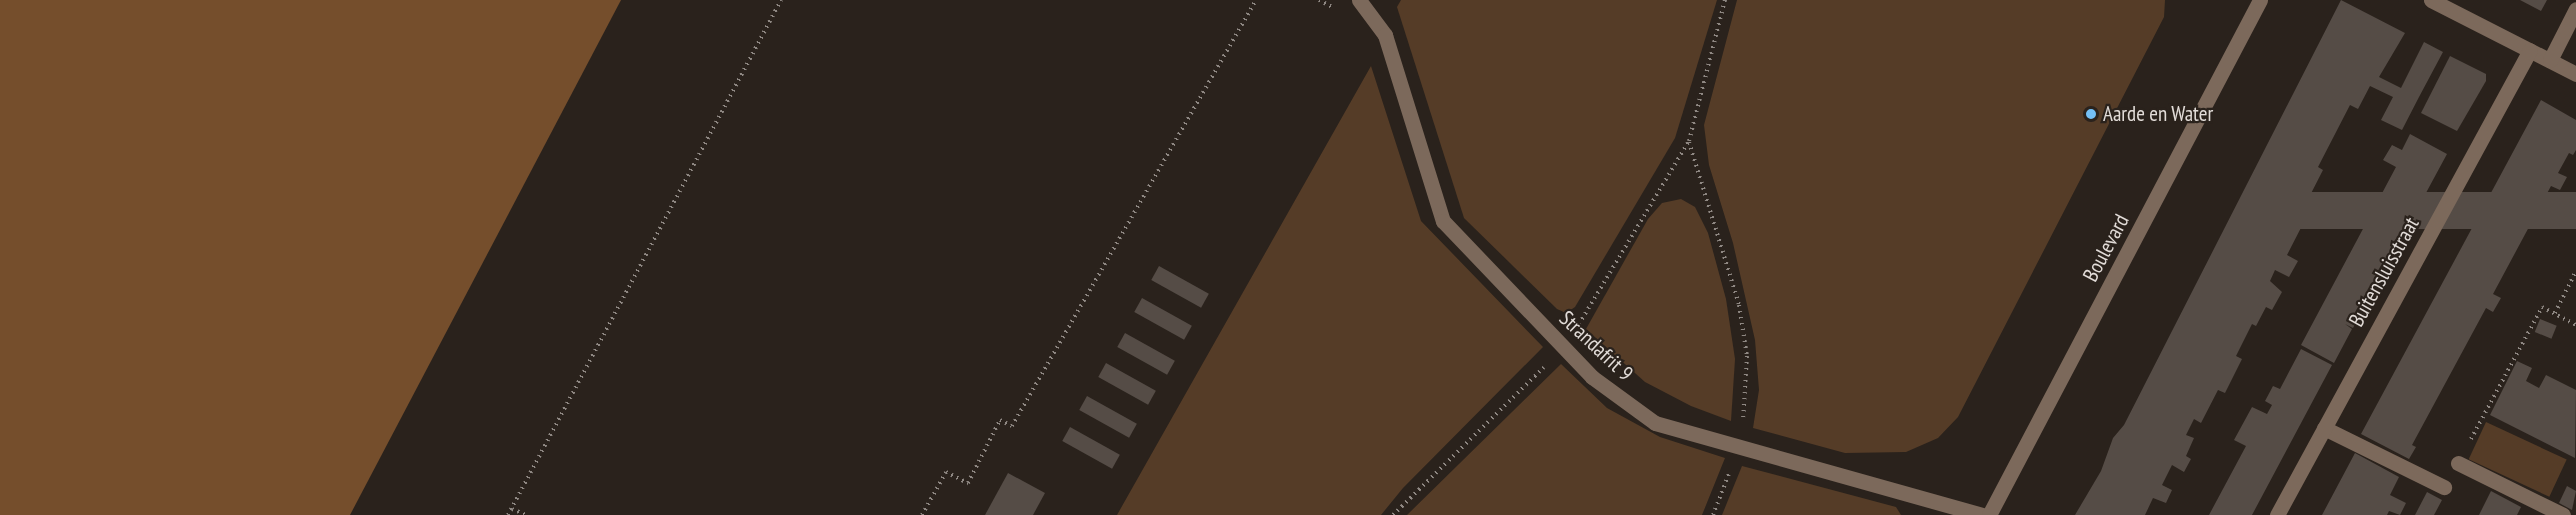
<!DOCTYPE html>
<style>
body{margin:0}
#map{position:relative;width:2576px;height:515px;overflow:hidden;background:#2a221c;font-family:"PT Sans Narrow",sans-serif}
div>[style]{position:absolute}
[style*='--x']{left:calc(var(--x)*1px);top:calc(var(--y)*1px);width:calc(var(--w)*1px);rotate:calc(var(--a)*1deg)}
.green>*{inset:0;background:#553c27;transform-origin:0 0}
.water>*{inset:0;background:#754e2c}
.building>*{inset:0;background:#554c46;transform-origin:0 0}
.path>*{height:4px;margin-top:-2px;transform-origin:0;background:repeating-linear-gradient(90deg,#8f8883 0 1.5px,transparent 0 6px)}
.minor>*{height:15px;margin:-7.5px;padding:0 7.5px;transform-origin:7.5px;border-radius:7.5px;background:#7c695b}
.dots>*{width:16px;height:16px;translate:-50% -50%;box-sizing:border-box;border:3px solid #2a221c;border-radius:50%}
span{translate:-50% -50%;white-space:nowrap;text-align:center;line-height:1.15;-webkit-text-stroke:4.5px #2a221c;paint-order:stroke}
.poi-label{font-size:21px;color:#e2dcd8}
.left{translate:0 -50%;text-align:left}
.street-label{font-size:21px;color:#e2dcd8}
</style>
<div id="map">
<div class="green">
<div style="clip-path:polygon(1401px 0,1717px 0,1675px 138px,1575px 307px,1566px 313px,1557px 309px,1464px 218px,1397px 7px)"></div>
<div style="clip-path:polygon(1737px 0,2165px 0,2164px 17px,1958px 417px,1938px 438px,1906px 452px,1845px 453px,1753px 428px,1759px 390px,1755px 340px,1733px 243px,1709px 165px,1704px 125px)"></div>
<div style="clip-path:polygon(1371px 66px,1421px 221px,1543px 347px,1403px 488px,1381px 515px,1117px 515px)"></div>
<div style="clip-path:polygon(1681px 199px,1695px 207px,1708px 233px,1726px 299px,1735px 359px,1731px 421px,1691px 406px,1645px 382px,1586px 329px,1648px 219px,1662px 203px)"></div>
<div style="clip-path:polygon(1561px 364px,1607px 408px,1660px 437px,1725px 458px,1702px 515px,1407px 515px)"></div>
<div style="left:2486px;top:422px;width:89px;height:41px;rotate:25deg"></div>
<div style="clip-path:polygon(1742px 466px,1896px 507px,1901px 515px,1722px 515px)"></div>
</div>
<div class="water">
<div style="clip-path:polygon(0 0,621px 0,350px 515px,0 515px)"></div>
</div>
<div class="building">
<div style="clip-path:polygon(2341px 0,2405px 33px,2379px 77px,2401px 88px,2424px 42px,2443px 52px,2419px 97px,2402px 130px,2381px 120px,2393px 97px,2370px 86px,2358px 109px,2350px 105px,2318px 167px,2323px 170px,2300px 215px,2306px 218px,2287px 255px,2298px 261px,2289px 277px,2275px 270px,2270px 281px,2282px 292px,2272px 310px,2266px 307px,2256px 326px,2252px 324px,2236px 356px,2242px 359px,2225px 393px,2218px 390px,2201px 423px,2194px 419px,2186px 435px,2194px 438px,2186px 456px,2191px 459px,2184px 472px,2172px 465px,2162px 485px,2172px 490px,2166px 503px,2153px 498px,2145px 515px,2075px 515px,2101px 471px,2113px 438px,2124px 425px)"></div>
<div style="clip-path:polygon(2520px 0,2547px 0,2541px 11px)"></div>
<div style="clip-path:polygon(2450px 56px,2486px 74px,2486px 81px,2457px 131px,2421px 113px)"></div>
<div style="clip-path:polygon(2541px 100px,2576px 120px,2576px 150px,2573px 155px,2569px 153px,2558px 173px,2567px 177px,2560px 190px,2551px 186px,2493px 294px,2501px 298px,2493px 312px,2486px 308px,2412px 445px,2416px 447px,2409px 459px,2361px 434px)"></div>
<div style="clip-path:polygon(2410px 134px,2447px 154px,2353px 328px,2345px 324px,2352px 329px,2334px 363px,2301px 345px,2396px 167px,2383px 160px,2392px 145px,2402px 150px)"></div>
<div style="left:2576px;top:192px;width:37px;height:315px;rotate:90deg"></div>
<div style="left:1159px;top:266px;width:57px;height:16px;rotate:29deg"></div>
<div style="left:1142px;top:298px;width:57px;height:16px;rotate:29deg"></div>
<div style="left:2540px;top:319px;width:18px;height:14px;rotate:22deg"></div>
<div style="left:1125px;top:333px;width:57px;height:16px;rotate:29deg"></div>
<div style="clip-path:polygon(2301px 349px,2332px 365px,2252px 515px,2209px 515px,2246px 446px,2234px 440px,2252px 407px,2267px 414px,2272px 405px,2265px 401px,2273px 386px,2280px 389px)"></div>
<div style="clip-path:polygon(2517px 361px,2532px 368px,2526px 381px,2539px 388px,2546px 375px,2576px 390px,2575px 458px,2490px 415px)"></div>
<div style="left:1106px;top:363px;width:57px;height:16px;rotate:29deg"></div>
<div style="left:1087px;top:396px;width:57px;height:16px;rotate:29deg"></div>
<div style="left:1070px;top:427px;width:57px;height:16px;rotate:29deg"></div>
<div style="clip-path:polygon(2355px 453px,2399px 477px,2390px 495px,2406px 503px,2400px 515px,2389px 511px,2387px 515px,2322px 515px)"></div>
<div style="clip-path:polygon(1008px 473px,1045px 493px,1033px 515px,985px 515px)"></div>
<div style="clip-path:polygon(2567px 486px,2576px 491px,2572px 510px,2559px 503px)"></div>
<div style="clip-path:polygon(2491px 491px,2521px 507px,2517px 515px,2479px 515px)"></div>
<div style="clip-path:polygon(2427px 492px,2442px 500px,2434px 515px,2415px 515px)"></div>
</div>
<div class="path">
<div style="--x:1319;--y:0;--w:17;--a:28"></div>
<div style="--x:1689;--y:142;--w:170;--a:72.9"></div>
<div style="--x:1739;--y:305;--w:52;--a:81.1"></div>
<div style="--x:1747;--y:356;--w:64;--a:93.6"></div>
<div style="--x:2555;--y:313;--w:47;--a:-63.4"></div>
<div style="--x:1579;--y:324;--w:214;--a:-59"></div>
<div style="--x:1689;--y:141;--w:146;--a:-75.7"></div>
<div style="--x:2471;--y:439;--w:150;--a:-61.7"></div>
<div style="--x:2542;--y:307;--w:38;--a:28"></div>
<div style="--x:512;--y:509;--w:15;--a:23"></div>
<div style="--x:508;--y:515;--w:583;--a:-62.07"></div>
<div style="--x:922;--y:515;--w:49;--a:-60.8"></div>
<div style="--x:946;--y:472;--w:25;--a:27"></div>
<div style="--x:968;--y:483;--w:71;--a:-63.1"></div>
<div style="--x:1000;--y:420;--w:13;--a:27"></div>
<div style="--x:1012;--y:426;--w:491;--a:-60.2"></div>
<div style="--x:1393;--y:515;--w:211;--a:-44.4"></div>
<div style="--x:1713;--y:515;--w:47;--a:-68.9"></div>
</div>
<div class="minor">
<div style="--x:1359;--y:0;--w:44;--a:53.4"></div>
<div style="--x:1385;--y:35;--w:195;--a:72.7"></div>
<div style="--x:1443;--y:221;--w:216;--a:46.3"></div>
<div style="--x:1592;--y:377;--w:78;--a:36.1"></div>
<div style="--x:1655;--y:423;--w:340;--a:15.7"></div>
<div style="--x:2431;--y:0;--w:163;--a:27"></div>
<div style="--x:2550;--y:60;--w:57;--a:-63"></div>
<div style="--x:2324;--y:428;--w:134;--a:26.2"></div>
<div style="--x:2458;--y:463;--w:117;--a:26.3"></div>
<div style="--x:1989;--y:515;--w:582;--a:-62.25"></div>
<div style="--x:2277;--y:515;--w:529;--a:-61.45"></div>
</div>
<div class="dots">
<div style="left:2091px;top:114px;background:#74c0f6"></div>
</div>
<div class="poi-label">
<span class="left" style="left:2103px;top:114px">Aarde en Water</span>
</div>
<div class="street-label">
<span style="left:2106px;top:248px;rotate:-62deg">Boulevard</span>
<span style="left:2384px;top:272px;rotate:-61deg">Buitensluisstraat</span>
<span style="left:1596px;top:346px;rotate:43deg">Strandafrit 9</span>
</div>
</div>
